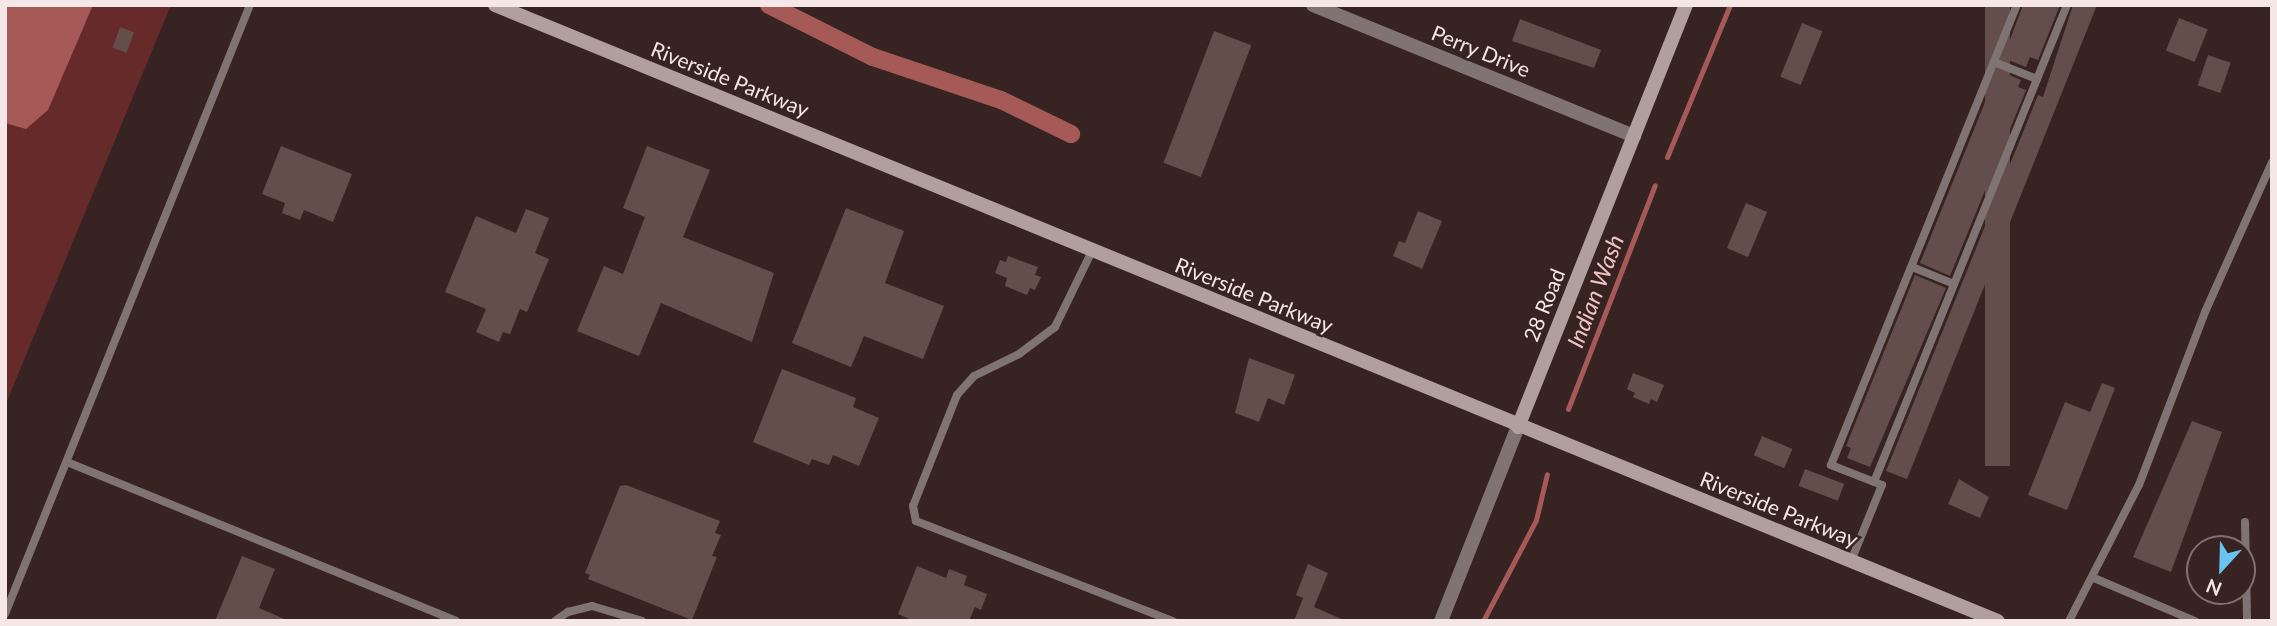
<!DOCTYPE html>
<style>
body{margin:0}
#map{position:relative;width:2277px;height:626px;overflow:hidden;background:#362322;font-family:Lato,sans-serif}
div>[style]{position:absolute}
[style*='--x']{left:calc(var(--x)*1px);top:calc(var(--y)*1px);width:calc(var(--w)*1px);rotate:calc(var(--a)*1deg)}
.green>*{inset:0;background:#652a29}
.water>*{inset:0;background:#a65a58}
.stream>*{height:5px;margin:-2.5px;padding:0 2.5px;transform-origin:2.5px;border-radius:2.5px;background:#a65a58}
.canal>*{height:18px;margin:-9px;padding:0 9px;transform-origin:9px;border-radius:9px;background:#a65a58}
.building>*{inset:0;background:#644e4c;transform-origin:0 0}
.lane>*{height:8px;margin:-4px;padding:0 4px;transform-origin:4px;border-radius:4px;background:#7f7473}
.street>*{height:14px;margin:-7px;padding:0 7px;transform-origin:7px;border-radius:7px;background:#7f7473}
.secondary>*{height:14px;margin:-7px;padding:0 7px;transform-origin:7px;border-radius:7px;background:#b09f9d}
span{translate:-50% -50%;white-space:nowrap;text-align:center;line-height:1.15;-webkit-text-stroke:5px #362322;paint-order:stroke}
.street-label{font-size:21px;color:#f4e7e5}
.water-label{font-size:23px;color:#f3c5c2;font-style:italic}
.frame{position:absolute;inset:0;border:7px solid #f4e7e5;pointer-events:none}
.north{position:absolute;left:2186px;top:535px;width:70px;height:70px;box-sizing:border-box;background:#362322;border:2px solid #827170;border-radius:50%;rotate:202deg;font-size:19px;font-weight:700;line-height:28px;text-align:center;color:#f4e7e5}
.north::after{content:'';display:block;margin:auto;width:24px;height:32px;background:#6ac3f1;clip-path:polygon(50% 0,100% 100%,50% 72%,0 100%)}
</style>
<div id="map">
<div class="green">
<div style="clip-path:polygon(5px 5px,171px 5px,5px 406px)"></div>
</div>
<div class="water">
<div style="clip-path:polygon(5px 5px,93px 5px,48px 110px,26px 129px,5px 123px)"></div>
</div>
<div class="stream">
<div style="--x:1667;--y:157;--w:165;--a:-67.5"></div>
<div style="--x:1568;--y:409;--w:240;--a:-68.8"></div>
<div style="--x:1483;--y:621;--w:114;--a:-62.3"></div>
<div style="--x:1536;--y:520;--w:47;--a:-76.6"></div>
</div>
<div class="canal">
<div style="--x:769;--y:5;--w:116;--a:26.6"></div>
<div style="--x:873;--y:57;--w:135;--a:18.6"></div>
<div style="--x:1001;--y:100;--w:78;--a:25.9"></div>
</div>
<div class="building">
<div style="left:1985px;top:5px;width:25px;height:461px"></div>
<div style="clip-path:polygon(2023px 5px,2060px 5px,2038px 60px,2030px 57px,2026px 67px,2003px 58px)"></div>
<div style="clip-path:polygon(2073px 5px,2097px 5px,1907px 479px,1886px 471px,2038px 95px,2043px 97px)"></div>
<div style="left:2179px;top:18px;width:31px;height:35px;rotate:22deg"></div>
<div style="clip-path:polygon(1520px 19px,1601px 50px,1594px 68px,1512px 41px)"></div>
<div style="left:1802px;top:23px;width:22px;height:58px;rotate:22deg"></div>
<div style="left:120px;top:27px;width:15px;height:22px;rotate:20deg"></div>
<div style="left:1214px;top:31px;width:40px;height:141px;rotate:21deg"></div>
<div style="left:2208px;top:55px;width:24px;height:32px;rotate:19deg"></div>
<div style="clip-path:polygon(1998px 70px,2021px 80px,2018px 87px,2026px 90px,1950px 276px,1920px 263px)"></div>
<div style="clip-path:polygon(281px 146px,352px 174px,333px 222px,304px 210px,300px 220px,282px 213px,285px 203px,262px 194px)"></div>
<div style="clip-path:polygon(647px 146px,710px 170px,683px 237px,774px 273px,752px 342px,661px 303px,639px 356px,577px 331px,604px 266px,623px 274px,645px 217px,623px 208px)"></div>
<div style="left:1746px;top:203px;width:23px;height:49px;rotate:23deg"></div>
<div style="clip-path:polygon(846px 208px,904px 231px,885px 283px,944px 306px,923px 359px,864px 336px,851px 367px,792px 343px)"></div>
<div style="clip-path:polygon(526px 209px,549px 218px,535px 253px,549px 259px,527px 312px,520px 309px,510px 334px,503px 332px,499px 342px,476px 332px,486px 309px,445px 292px,476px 216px,516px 233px)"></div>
<div style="clip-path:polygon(1418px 211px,1442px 221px,1422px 269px,1393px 256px,1399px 241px,1405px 243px)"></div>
<div style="clip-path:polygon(1008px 256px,1038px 267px,1035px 275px,1041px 277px,1035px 290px,1030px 288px,1027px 295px,1005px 286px,1007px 278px,995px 273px,1000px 260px,1006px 262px)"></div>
<div style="clip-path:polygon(1915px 275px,1946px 288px,1870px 467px,1847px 458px,1851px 448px,1846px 446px)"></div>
<div style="clip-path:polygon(1249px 358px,1295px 375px,1284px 405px,1268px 398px,1259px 422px,1235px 413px)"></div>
<div style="clip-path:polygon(782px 369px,856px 398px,853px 407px,879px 418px,859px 466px,833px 455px,829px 465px,812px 459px,809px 465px,753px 442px)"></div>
<div style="clip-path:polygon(1633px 373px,1664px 385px,1657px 402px,1651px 399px,1649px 404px,1633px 397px,1635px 393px,1627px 389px)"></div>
<div style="clip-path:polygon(2102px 383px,2115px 388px,2067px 510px,2028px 495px,2065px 402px,2090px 412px)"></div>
<div style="clip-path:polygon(2192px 421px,2222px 432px,2171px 572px,2133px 557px)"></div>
<div style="left:1762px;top:436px;width:33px;height:21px;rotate:23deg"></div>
<div style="left:1805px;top:469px;width:42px;height:18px;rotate:21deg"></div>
<div style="clip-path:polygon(1959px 479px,1989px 497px,1980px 518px,1948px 504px)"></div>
<div style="clip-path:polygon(626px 485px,720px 521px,715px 533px,721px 535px,712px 556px,717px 557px,692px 620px,588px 579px,590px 575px,585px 573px,620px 486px)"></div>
<div style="clip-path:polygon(242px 556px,275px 569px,259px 608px,289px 621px,215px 621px)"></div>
<div style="clip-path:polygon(1308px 564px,1328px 573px,1314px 607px,1346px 621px,1294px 621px,1303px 598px,1296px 595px)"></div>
<div style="clip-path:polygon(917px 566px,946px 578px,949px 569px,967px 576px,964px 585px,987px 594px,981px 610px,975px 607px,969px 621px,914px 621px,898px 614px)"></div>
</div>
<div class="lane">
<div style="--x:1994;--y:62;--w:46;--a:21.6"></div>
<div style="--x:1092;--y:251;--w:85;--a:116"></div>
<div style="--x:1055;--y:327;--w:45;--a:143.1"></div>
<div style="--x:1019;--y:354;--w:50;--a:153.9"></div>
<div style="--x:974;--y:376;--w:25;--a:132"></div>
<div style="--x:957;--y:395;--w:119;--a:111.6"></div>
<div style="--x:913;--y:506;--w:15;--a:79"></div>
<div style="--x:916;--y:521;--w:276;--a:21.3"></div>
<div style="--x:1912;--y:267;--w:45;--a:22"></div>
<div style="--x:67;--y:462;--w:420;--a:22.2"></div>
<div style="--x:1874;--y:482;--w:515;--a:-67.97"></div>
<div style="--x:2245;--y:522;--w:99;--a:88.8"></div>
<div style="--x:1851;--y:561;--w:82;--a:-67.8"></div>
<div style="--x:1882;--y:485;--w:55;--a:-158.6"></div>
<div style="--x:1831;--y:465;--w:496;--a:-68"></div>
<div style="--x:2094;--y:578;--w:110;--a:23.1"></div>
<div style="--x:5;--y:614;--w:656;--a:-68.09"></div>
<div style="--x:555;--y:621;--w:16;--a:-35"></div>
<div style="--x:568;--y:612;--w:25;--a:-14"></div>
<div style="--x:592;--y:606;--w:52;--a:16.7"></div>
<div style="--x:2069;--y:621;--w:153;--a:-62.8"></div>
<div style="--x:2139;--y:485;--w:185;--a:-69.1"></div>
<div style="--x:2205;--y:312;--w:164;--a:-65.9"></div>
</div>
<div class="street">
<div style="--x:1313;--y:5;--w:347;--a:22.2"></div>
<div style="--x:1441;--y:621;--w:209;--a:-68.4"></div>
</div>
<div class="secondary">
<div style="--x:495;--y:5;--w:1624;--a:22.29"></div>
<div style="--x:1518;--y:427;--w:454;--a:-68.3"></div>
</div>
<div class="street-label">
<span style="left:1481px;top:51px;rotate:22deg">Perry Drive</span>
<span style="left:730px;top:79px;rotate:22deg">Riverside Parkway</span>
<span style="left:1254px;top:295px;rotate:22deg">Riverside Parkway</span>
<span style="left:1544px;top:305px;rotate:-68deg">28 Road</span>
<span style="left:1779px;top:509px;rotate:22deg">Riverside Parkway</span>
</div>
<div class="water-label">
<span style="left:1595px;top:291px;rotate:-69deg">Indian Wash</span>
</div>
<div class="frame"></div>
<div class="north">N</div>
</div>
